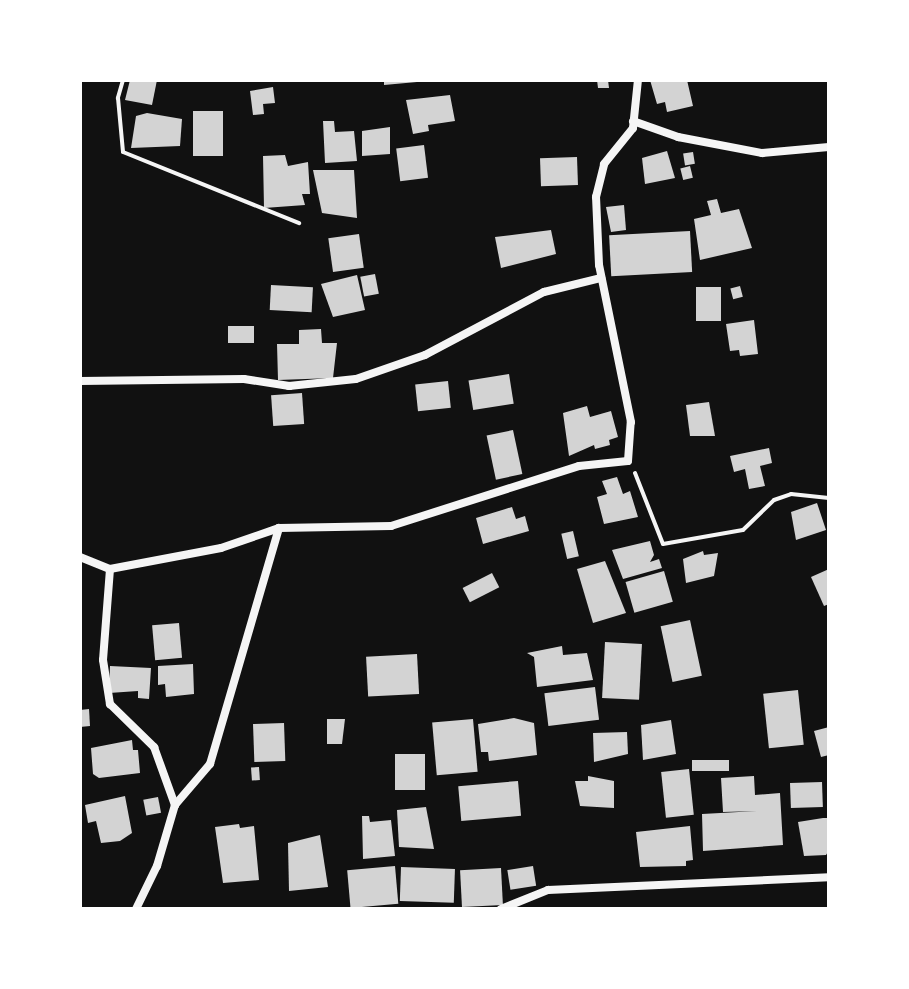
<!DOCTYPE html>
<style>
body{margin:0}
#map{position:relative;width:909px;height:989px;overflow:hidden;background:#111;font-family:"Archivo Narrow",sans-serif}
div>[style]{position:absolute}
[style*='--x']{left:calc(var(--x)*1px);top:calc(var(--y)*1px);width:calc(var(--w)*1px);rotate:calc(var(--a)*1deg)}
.building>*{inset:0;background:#d3d3d3;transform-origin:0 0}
.path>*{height:4px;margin:-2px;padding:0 2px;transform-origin:2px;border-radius:2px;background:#f5f5f5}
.minor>*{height:8px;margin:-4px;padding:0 4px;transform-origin:4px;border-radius:4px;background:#f5f5f5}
span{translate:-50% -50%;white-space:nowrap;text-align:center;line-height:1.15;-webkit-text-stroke:8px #fff;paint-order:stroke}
.frame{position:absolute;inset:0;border:82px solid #fff;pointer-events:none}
</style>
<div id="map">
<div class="building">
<div style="clip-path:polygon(130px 80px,157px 80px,152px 105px,125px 100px)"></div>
<div style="clip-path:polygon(384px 80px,417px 80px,417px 82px,384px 85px)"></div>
<div style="clip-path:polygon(597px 80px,608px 80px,609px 88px,598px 88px)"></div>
<div style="clip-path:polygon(650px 80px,687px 80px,693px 106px,667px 112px,665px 102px,657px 104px)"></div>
<div style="clip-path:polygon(273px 87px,275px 103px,263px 104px,264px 114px,253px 115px,250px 91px)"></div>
<div style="clip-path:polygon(450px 95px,455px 121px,428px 125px,429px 131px,413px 134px,406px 100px)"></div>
<div style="left:223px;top:111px;width:45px;height:30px;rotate:90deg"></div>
<div style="clip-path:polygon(147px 113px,182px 119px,180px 146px,131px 148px,136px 116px)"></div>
<div style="clip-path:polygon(323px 121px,334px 121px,335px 132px,354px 131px,357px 161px,325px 163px)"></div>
<div style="clip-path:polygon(390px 127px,390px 154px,362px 156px,362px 131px)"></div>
<div style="left:424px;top:145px;width:33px;height:28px;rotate:83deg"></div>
<div style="clip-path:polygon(667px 151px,675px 178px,645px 184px,642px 158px)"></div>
<div style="left:693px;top:152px;width:12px;height:10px;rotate:81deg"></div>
<div style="clip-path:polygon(285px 155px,288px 166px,308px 162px,310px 194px,302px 194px,305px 205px,264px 208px,263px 156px)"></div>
<div style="left:577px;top:157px;width:28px;height:37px;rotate:88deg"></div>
<div style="left:690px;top:166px;width:12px;height:10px;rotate:76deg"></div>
<div style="clip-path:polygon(313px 170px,354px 170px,357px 218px,322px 213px)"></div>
<div style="clip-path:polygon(717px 199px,721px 213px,739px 209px,752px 248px,700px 260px,694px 219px,711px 215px,707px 201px)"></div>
<div style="clip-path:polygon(624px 205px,626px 230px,611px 232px,606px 207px)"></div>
<div style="clip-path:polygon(551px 230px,556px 254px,501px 268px,495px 237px)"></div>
<div style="left:690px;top:231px;width:41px;height:81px;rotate:87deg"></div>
<div style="left:359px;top:234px;width:34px;height:31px;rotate:82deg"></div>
<div style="left:375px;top:274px;width:20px;height:15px;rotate:79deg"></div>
<div style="clip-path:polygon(357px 275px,365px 310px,333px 317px,321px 284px)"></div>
<div style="left:271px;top:285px;width:42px;height:25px;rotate:3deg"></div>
<div style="left:740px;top:286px;width:11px;height:10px;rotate:75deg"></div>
<div style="left:696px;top:287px;width:25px;height:34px"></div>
<div style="clip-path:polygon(754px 320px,758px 354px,740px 356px,739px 350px,730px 351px,726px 324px)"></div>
<div style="left:228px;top:326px;width:26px;height:17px"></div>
<div style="clip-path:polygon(321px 329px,322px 343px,337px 343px,333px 378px,278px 380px,277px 344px,299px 344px,299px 330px)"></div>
<div style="left:509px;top:374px;width:30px;height:41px;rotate:81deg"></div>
<div style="left:448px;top:381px;width:27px;height:33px;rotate:84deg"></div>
<div style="left:302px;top:393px;width:31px;height:31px;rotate:86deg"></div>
<div style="clip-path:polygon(709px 402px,715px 436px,690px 436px,686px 405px)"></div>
<div style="clip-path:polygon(587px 406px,590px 417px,611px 411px,618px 437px,609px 440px,610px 445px,595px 449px,594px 445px,569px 456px,563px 413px)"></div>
<div style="left:513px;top:430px;width:45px;height:27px;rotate:78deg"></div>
<div style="clip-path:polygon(769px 448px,772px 463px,760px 466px,765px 486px,749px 489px,745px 469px,734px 472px,730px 456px)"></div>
<div style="clip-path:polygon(617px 477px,623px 494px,630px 491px,638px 517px,604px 524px,597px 497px,607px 494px,602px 481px)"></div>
<div style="clip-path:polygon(817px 503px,826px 530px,796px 540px,791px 512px)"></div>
<div style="clip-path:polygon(512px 507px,516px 519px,525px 516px,529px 531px,483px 544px,476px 518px)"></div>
<div style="left:573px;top:531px;width:26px;height:12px;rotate:77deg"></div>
<div style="clip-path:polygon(650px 541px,654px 555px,650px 562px,659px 559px,662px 568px,623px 579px,612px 550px)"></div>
<div style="clip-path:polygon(703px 551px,704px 555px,718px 553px,714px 576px,686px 583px,683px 559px)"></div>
<div style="clip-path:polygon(605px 561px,626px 613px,593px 623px,577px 569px)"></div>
<div style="clip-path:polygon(829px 569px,829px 604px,824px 606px,811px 577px)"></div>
<div style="left:664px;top:571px;width:32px;height:40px;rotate:74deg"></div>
<div style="left:492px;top:573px;width:16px;height:33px;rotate:63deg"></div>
<div style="left:690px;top:620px;width:57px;height:30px;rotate:78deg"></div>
<div style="left:179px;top:623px;width:35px;height:27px;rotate:85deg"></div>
<div style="left:605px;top:642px;width:37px;height:56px;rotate:3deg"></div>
<div style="clip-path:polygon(562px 646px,563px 655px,587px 653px,593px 680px,537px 687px,534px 657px,527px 653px)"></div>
<div style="left:417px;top:654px;width:40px;height:51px;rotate:87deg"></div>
<div style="clip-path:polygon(193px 664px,194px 694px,166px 697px,165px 684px,158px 685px,158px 666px)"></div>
<div style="clip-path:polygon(110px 666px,151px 668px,149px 699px,138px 698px,138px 691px,109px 693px)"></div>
<div style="left:595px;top:687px;width:33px;height:51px;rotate:83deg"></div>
<div style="left:798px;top:690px;width:55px;height:35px;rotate:84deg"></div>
<div style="clip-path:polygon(89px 709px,90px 726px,80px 727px,80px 710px)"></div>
<div style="clip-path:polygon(514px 718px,534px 723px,537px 755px,489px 761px,488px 752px,481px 752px,478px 724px)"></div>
<div style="clip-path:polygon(327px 719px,345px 719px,342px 744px,327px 744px)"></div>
<div style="left:473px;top:719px;width:53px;height:41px;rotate:85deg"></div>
<div style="clip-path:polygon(671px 720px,676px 754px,643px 760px,641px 725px)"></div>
<div style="left:284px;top:723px;width:38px;height:31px;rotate:88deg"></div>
<div style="clip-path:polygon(829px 727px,829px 755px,821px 757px,814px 731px)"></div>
<div style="clip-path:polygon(627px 732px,628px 754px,594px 762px,593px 733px)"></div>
<div style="clip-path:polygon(132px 740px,133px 750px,138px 750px,140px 773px,99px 778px,93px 774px,91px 748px)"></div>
<div style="left:395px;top:754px;width:30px;height:36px"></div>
<div style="left:692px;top:760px;width:37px;height:11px"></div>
<div style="left:259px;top:767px;width:13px;height:8px;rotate:86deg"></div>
<div style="left:689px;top:769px;width:46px;height:28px;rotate:84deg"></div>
<div style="clip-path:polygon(588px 776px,614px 781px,614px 808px,580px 806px,575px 781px,588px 781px)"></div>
<div style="clip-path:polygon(754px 776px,755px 795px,780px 793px,783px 845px,703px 851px,702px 814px,757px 811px,723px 812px,721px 778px)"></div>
<div style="left:518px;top:781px;width:35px;height:60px;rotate:85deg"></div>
<div style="left:822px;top:782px;width:25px;height:32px;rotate:88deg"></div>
<div style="clip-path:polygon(125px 796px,132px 833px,120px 841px,101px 843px,96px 821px,88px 823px,85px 805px)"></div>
<div style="left:158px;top:797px;width:16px;height:15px;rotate:79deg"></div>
<div style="clip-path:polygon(426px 807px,434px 849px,399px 847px,397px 810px)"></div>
<div style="clip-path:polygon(362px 816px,369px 816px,370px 822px,391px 820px,395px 856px,363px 859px)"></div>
<div style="clip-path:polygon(823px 818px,829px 818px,829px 850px,826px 855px,804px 856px,798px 822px)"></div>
<div style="clip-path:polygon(239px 824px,240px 828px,254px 826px,259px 880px,223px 883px,215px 827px)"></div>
<div style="clip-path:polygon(690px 826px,693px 860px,686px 861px,686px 866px,640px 867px,636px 832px)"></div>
<div style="clip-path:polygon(320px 835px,328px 887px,289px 891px,288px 843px)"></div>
<div style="left:395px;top:866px;width:38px;height:48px;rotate:85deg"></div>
<div style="left:533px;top:866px;width:20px;height:26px;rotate:81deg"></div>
<div style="left:401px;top:867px;width:54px;height:34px;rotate:2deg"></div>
<div style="left:501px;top:868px;width:37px;height:41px;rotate:87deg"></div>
</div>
<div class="path">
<div style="--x:123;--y:80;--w:19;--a:106"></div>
<div style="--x:118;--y:98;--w:54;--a:84.7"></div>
<div style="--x:123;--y:152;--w:190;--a:22"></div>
<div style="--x:635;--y:473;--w:76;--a:68.5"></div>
<div style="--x:663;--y:544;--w:81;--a:-9.9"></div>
<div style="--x:743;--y:530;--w:43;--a:-44.1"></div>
<div style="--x:774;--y:500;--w:18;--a:-19"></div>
<div style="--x:791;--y:494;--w:38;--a:6"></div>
</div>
<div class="minor">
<div style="--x:633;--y:121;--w:48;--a:19.6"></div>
<div style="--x:678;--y:137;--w:86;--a:10.8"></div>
<div style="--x:762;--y:153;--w:67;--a:-5.1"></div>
<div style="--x:80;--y:381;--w:164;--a:-0.7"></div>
<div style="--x:244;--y:379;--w:46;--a:8.8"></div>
<div style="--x:289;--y:386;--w:67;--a:-6"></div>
<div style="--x:356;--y:379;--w:73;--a:-19.2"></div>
<div style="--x:425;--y:355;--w:135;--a:-27.9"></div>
<div style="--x:544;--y:292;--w:59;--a:-13.8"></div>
<div style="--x:80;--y:557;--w:32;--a:22"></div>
<div style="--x:110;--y:569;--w:113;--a:-10.7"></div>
<div style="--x:221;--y:548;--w:61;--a:-19"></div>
<div style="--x:279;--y:528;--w:112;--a:-1"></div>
<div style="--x:391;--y:526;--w:197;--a:-17.7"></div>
<div style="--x:579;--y:466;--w:49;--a:-5.8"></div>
<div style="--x:628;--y:461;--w:39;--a:-86"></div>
<div style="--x:631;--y:422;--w:160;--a:-101.5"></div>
<div style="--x:599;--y:265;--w:68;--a:-92.5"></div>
<div style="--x:596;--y:197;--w:34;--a:-76"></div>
<div style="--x:604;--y:164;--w:46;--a:-51.1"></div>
<div style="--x:633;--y:128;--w:48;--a:-84.1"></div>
<div style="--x:110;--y:569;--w:91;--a:94.4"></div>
<div style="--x:103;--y:660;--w:45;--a:81"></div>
<div style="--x:110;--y:704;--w:62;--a:44.3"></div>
<div style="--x:154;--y:747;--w:62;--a:70.1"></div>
<div style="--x:136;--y:909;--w:48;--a:-64"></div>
<div style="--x:157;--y:866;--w:64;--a:-73.6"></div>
<div style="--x:175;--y:805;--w:54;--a:-49.5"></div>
<div style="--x:210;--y:764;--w:246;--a:-73.7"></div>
<div style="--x:501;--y:909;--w:51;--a:-22"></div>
<div style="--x:548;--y:890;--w:281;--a:-2.6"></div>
</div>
<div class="frame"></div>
</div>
